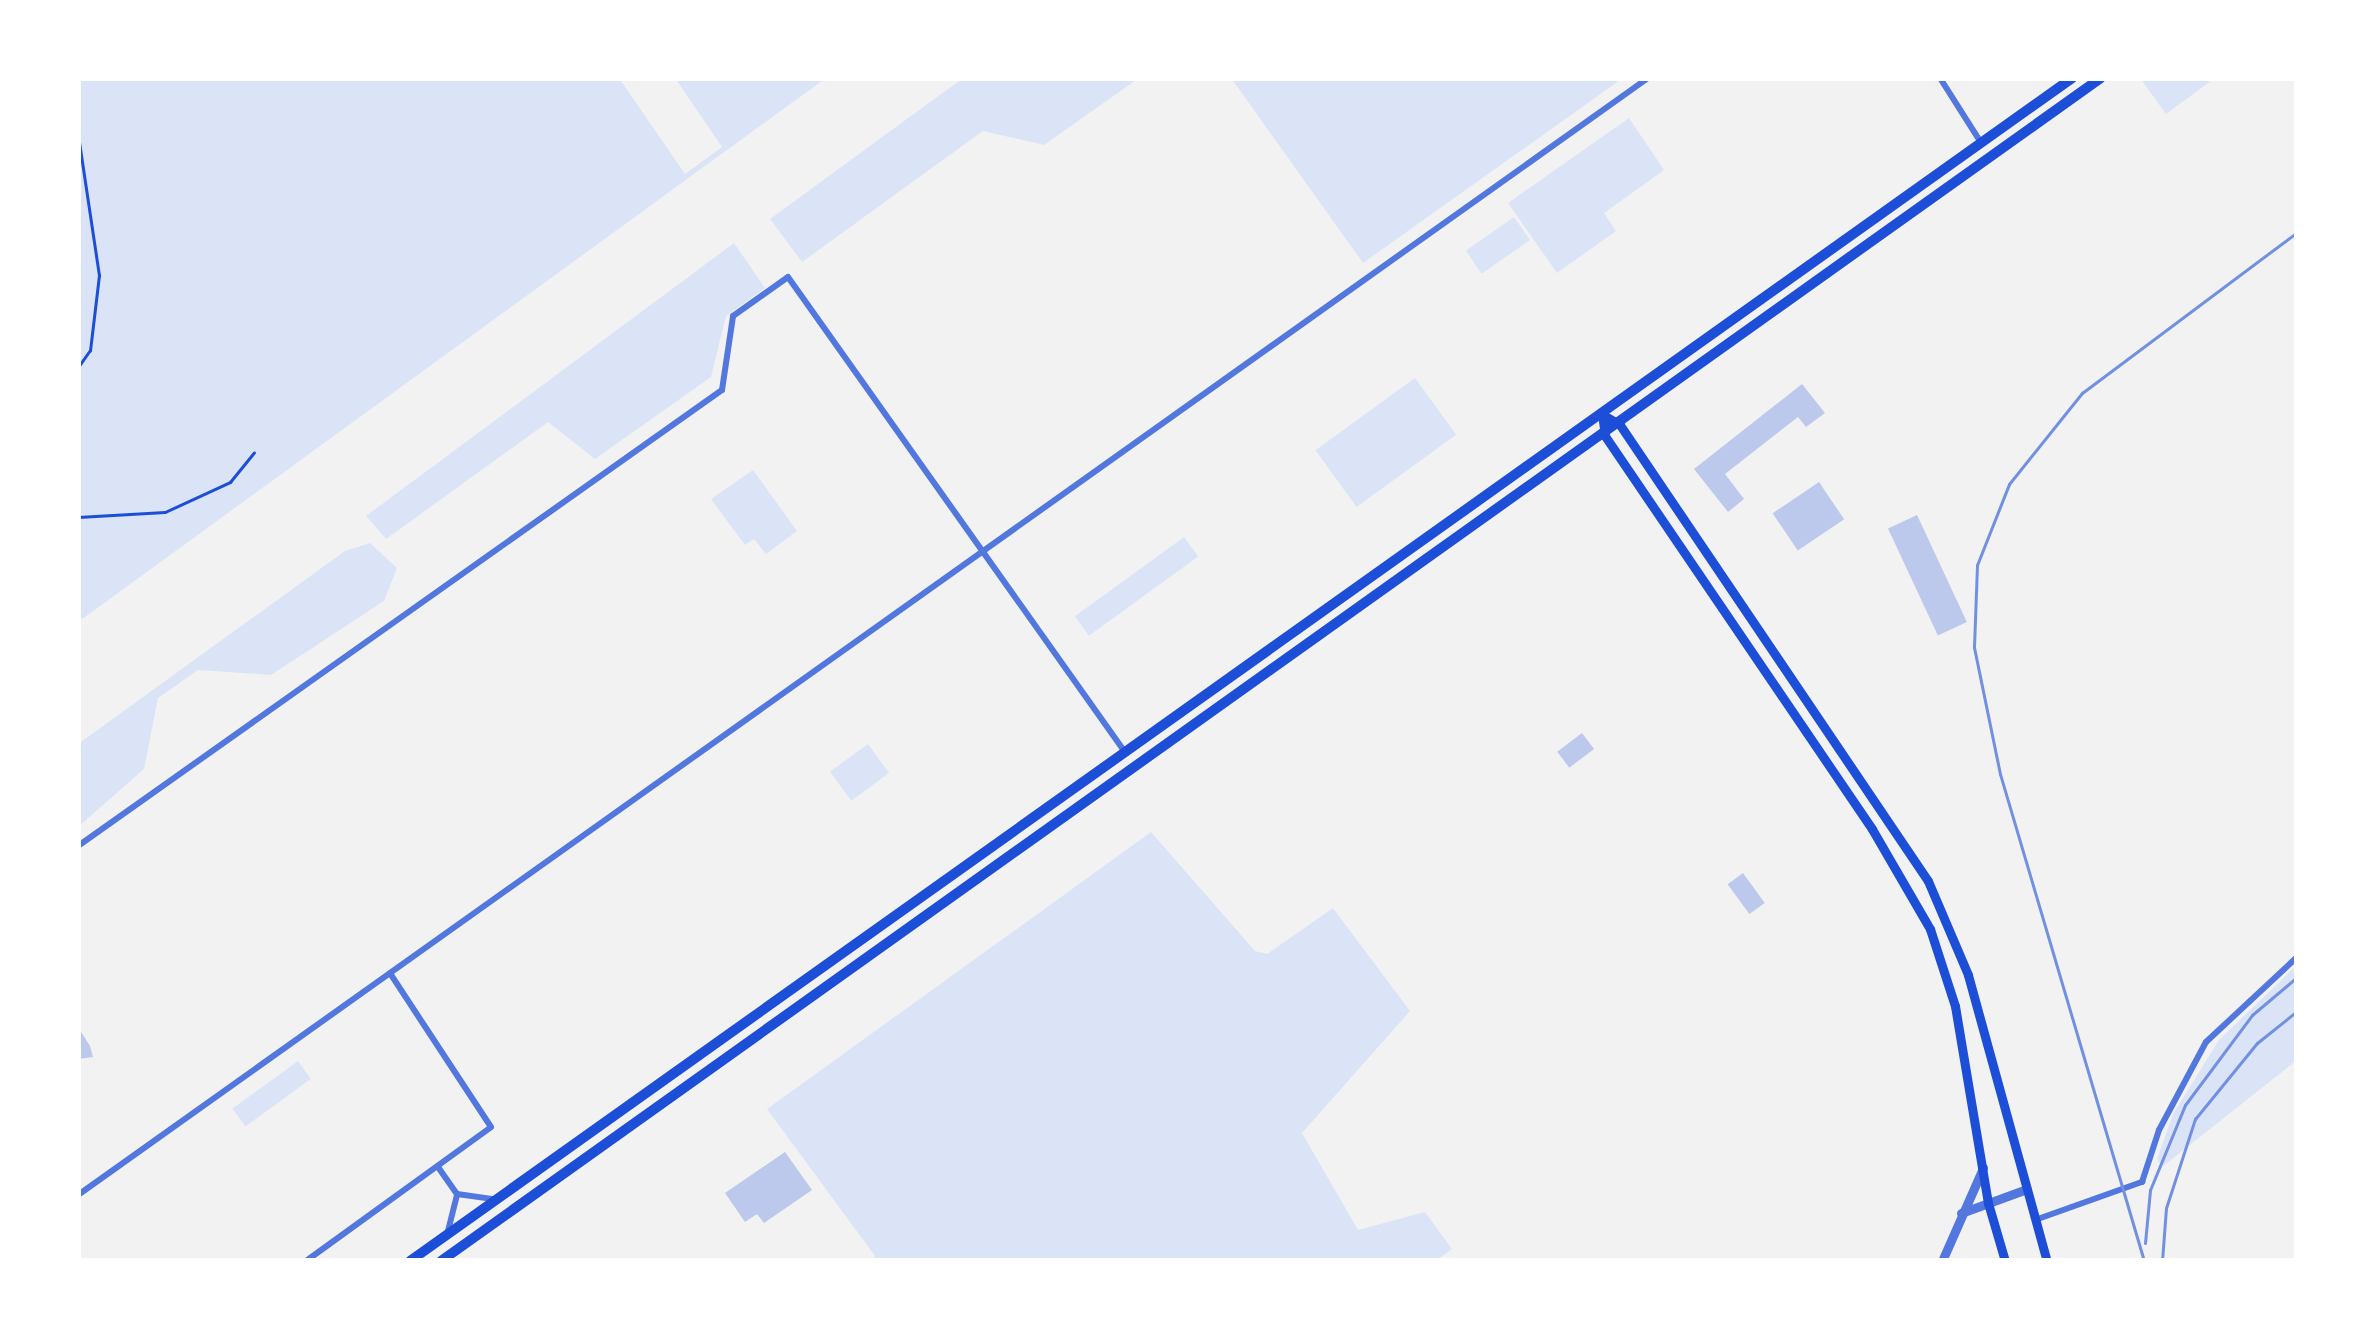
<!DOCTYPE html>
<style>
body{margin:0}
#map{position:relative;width:2375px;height:1339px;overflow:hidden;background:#f2f2f2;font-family:Helvetica,sans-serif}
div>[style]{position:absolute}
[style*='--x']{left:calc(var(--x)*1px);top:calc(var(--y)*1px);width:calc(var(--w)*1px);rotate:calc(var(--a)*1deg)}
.green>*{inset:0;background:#dbe4f7;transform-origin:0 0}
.building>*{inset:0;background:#bdc9ec;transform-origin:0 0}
.path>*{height:3px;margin:-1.5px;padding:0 1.5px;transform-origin:1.5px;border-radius:1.5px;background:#1d4ed8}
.minor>*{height:6px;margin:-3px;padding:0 3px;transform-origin:3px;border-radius:3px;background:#5277de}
.tertiary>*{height:9px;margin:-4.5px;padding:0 4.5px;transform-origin:4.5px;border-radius:4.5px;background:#5277de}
.secondary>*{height:9px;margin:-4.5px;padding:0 4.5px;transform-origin:4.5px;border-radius:4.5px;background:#1d4ed8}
.primary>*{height:10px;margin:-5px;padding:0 5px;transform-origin:5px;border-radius:5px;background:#1d4ed8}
.rail>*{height:3px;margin:-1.5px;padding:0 1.5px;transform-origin:1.5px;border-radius:1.5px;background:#7290e2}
span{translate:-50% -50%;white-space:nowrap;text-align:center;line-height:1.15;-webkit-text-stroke:12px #fff;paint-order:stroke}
.frame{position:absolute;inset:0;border:81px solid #fff;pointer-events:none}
</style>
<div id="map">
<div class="green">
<div style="clip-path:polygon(78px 78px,619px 78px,685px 174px,722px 147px,675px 78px,826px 78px,78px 622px)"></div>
<div style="clip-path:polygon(963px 78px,1139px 78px,1044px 145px,983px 131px,802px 262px,770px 219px)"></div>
<div style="clip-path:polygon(1231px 78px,1623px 78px,1363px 263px)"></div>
<div style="clip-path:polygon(2140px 78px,2215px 78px,2166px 114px)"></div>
<div style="clip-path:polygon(1629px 118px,1664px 170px,1604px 213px,1616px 231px,1557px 273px,1508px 203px)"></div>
<div style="left:1514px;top:217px;width:28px;height:59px;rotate:55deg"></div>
<div style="clip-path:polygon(734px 243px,765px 288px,726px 316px,711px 377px,595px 459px,548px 422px,386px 539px,366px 516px)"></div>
<div style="left:1415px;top:378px;width:70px;height:123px;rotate:54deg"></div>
<div style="clip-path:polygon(753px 470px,797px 531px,766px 554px,754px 539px,745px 545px,711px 499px)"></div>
<div style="left:1184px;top:537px;width:24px;height:135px;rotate:54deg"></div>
<div style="clip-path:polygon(370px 543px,397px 568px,384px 601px,271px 675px,198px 670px,158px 698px,144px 769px,78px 827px,78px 744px,345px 551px)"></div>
<div style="left:868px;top:744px;width:36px;height:47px;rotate:54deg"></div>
<div style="clip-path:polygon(1151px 832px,1255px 951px,1267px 954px,1333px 908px,1410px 1011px,1302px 1133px,1358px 1230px,1425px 1212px,1452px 1249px,1436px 1261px,870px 1261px,875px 1256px,767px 1109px)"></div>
<div style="clip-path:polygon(2297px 965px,2297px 1060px,2162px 1167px,2157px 1159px,2173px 1114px,2219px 1040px)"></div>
<div style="left:298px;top:1061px;width:22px;height:81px;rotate:54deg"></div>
</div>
<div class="building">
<div style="clip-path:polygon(1802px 384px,1825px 413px,1806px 427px,1798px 417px,1725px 474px,1744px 499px,1728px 512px,1694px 469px)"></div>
<div style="left:1819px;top:482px;width:45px;height:56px;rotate:56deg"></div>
<div style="left:1917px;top:515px;width:118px;height:32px;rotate:65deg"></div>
<div style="left:1582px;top:733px;width:20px;height:31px;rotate:53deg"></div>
<div style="left:1743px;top:873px;width:37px;height:19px;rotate:54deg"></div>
<div style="clip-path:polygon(78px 1027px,90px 1046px,93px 1057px,78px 1059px)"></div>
<div style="clip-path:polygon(785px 1152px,812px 1190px,764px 1223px,757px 1214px,745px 1222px,725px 1193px)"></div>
</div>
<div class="path">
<div style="--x:78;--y:135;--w:142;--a:81.5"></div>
<div style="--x:99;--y:275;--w:76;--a:96.8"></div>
<div style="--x:90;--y:350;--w:21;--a:125"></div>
<div style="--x:78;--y:517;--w:87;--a:-3.3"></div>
<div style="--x:165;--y:512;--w:72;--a:-24.8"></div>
<div style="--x:230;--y:482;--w:38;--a:-51"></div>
</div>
<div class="minor">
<div style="--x:1940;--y:78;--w:75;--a:57.6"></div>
<div style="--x:78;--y:846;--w:789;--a:-35.3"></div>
<div style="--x:722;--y:390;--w:75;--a:-81.5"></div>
<div style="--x:733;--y:316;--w:67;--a:-35.3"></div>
<div style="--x:788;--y:277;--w:582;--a:54.65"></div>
<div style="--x:438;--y:1167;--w:33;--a:55"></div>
<div style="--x:457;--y:1194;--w:35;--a:8"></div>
<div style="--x:78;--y:1195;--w:1927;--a:-35.43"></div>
<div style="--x:2035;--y:1220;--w:114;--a:-19.6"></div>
<div style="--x:2142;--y:1182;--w:55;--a:-71.9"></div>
<div style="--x:2159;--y:1130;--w:100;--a:-61.9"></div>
<div style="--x:2206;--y:1042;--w:125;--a:-43"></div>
<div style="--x:448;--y:1231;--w:38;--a:-76"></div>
<div style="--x:306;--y:1261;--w:228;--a:-35.9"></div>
<div style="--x:491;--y:1127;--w:184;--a:-123.3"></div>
</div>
<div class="tertiary">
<div style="--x:1961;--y:1213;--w:70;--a:-20"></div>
<div style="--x:1942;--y:1261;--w:102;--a:-66.2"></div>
</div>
<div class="secondary">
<div style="--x:1602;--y:414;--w:21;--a:31"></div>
<div style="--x:1620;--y:425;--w:550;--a:55.96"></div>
<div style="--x:1928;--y:881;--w:102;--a:66.9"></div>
<div style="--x:1968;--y:975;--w:297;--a:74.6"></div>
<div style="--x:1602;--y:414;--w:22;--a:82"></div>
<div style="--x:1605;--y:436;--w:475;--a:55.8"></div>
<div style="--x:1872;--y:829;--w:116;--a:59.9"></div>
<div style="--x:1930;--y:929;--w:81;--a:72"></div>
<div style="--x:1955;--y:1006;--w:200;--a:80.5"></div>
<div style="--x:1988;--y:1203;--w:60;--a:73.7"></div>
</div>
<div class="primary">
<div style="--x:410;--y:1261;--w:2040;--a:-35.44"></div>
<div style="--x:441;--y:1261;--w:2038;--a:-35.48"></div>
</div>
<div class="rail">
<div style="--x:2145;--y:1243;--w:53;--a:-84.6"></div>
<div style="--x:2150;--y:1190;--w:92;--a:-67.6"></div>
<div style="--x:2185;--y:1105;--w:112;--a:-53.3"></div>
<div style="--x:2252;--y:1015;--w:59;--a:-40.2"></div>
<div style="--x:2144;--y:1261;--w:508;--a:-106.47"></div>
<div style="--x:2000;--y:774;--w:130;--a:-101.6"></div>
<div style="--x:1974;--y:647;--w:82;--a:-87.9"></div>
<div style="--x:1977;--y:565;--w:87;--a:-68.4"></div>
<div style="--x:2009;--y:484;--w:117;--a:-51.3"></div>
<div style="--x:2082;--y:393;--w:269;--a:-36.8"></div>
<div style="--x:2162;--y:1261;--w:53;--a:-85.7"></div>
<div style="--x:2166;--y:1208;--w:94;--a:-72"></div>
<div style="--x:2195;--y:1119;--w:98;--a:-50.8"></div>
<div style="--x:2257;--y:1043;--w:51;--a:-38.7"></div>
</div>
<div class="frame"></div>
</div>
